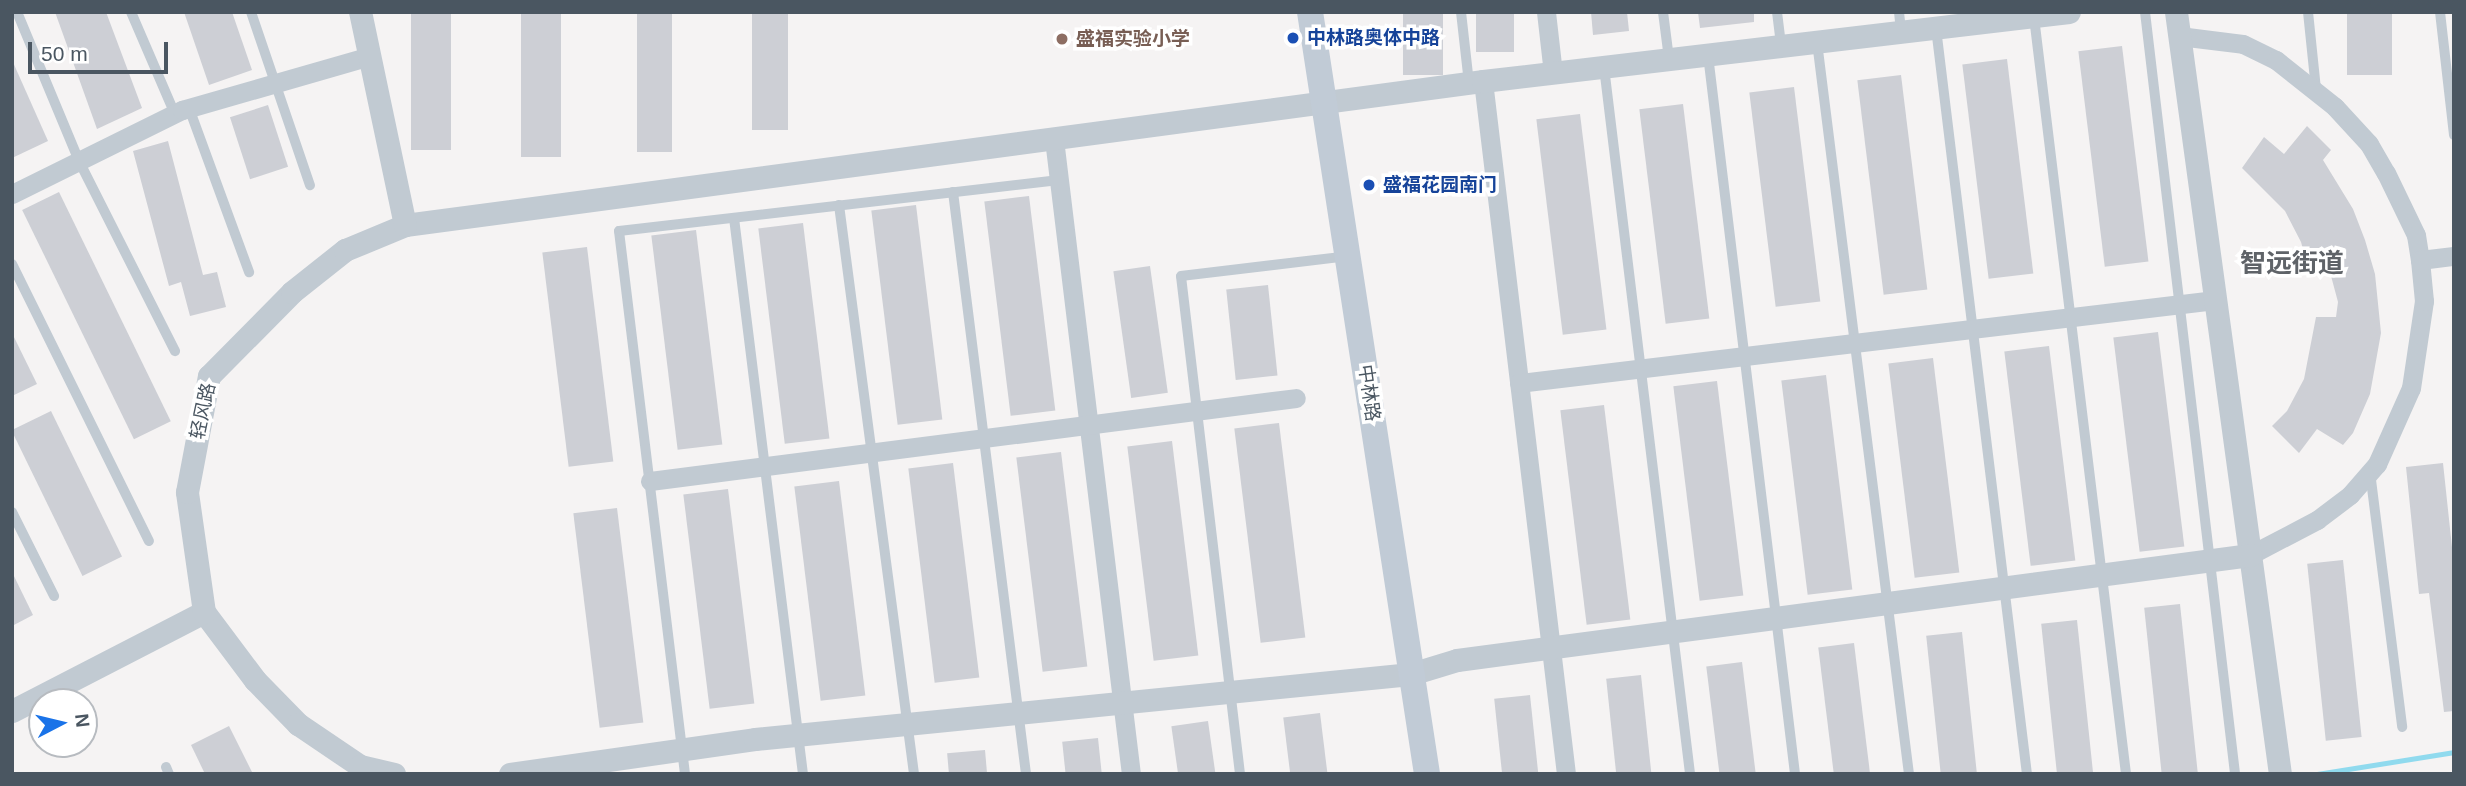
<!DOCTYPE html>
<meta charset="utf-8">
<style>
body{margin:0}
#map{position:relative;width:2466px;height:786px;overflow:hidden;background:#f5f3f3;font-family:Arial,"Noto Sans SC",sans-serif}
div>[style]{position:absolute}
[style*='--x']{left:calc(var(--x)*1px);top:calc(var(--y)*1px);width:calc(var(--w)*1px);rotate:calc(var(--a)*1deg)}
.stream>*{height:5px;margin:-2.5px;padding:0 2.5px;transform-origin:2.5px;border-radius:2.5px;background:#90daee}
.building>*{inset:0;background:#cdcfd5;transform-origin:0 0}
.service>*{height:10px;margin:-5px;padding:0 5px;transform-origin:5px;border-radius:5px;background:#c1cad2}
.minor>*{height:19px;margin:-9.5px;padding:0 9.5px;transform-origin:9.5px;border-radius:9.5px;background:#c1cad2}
.tertiary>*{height:23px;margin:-11.5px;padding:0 11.5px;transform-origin:11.5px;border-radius:11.5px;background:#c1cad2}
.secondary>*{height:26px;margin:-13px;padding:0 13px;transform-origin:13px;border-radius:13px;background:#c1cbd6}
.dots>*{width:19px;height:19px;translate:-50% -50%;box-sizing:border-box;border:4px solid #fff;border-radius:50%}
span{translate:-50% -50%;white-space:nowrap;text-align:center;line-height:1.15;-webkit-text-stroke:7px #fff;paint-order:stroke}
.transit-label{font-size:19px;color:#164399;font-weight:700}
.left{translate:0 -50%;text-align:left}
.education-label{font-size:19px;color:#785e54;font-weight:700}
.street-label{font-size:19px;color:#4a5661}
.district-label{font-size:26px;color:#5f6368;font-weight:700}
.frame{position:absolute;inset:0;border:14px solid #4a5661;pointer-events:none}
.north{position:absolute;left:28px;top:688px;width:70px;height:70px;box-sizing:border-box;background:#fff;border:2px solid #b7bbc0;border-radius:50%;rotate:83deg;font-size:19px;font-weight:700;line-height:28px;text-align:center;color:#4a5661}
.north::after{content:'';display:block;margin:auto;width:24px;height:32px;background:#1a73e8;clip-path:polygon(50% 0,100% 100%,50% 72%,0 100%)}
.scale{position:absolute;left:28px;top:42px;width:140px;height:32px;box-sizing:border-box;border:4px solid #4a5661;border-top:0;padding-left:9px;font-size:21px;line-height:24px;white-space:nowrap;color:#4a5661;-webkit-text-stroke:5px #fff;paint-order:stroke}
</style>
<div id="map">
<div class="stream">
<div style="--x:2317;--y:774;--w:139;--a:-9.1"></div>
</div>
<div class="building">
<div style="clip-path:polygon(55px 12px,106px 12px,142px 108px,97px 129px)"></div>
<div style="clip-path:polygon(184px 12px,232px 12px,252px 70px,209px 85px)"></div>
<div style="left:411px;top:12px;width:40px;height:138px"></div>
<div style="left:521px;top:12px;width:40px;height:145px"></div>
<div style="left:637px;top:12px;width:35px;height:140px"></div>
<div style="left:752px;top:12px;width:36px;height:118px"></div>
<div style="left:1403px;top:12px;width:40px;height:63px"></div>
<div style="left:1476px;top:12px;width:38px;height:40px"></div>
<div style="clip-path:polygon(1591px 12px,1627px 12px,1629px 31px,1593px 35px)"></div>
<div style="clip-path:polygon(1698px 12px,1754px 12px,1754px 22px,1700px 28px)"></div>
<div style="left:2347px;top:12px;width:45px;height:63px"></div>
<div style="left:2122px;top:46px;width:217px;height:44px;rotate:83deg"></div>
<div style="left:2007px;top:59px;width:216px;height:45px;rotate:83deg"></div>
<div style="clip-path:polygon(12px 60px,48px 141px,12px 158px)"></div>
<div style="left:1901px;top:75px;width:216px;height:44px;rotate:83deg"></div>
<div style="left:1794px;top:87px;width:216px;height:45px;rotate:83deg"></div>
<div style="left:1683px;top:104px;width:216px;height:44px;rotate:83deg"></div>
<div style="left:268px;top:105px;width:65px;height:40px;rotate:72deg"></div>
<div style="left:1580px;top:114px;width:217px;height:44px;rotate:83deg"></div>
<div style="clip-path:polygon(2307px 126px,2331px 150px,2323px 160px,2353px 209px,2365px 240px,2375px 274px,2381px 333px,2370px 394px,2353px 433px,2343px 445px,2317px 429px,2299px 453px,2272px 426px,2287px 411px,2304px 379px,2316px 317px,2336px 317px,2338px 302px,2327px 261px,2308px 267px,2301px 242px,2285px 211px,2242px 168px,2264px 137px,2284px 154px)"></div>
<div style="clip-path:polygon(168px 141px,203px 275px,217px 272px,226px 307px,190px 316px,181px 282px,169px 286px,133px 151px)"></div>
<div style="left:59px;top:192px;width:255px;height:41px;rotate:64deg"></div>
<div style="left:1029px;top:196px;width:216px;height:45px;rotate:83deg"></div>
<div style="left:916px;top:205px;width:216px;height:45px;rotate:83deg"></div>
<div style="left:803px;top:223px;width:217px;height:45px;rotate:83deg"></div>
<div style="left:696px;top:230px;width:216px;height:45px;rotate:83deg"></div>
<div style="left:587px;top:247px;width:216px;height:45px;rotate:83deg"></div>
<div style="left:1150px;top:266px;width:128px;height:37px;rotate:82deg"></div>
<div style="left:1268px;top:285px;width:91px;height:42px;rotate:84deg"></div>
<div style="left:2158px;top:332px;width:216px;height:45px;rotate:83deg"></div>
<div style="clip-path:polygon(12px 333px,37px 384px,12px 396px)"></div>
<div style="left:2049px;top:346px;width:216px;height:45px;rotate:83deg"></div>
<div style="left:1933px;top:358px;width:216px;height:45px;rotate:83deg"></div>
<div style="left:1826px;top:375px;width:216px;height:45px;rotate:83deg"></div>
<div style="left:1717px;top:381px;width:216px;height:44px;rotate:83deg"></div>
<div style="left:1604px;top:405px;width:216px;height:44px;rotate:83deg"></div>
<div style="left:51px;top:411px;width:162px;height:44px;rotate:64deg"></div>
<div style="left:1279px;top:423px;width:216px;height:45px;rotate:83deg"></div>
<div style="left:1172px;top:441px;width:216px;height:45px;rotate:83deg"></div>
<div style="left:1061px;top:452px;width:216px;height:45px;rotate:83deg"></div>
<div style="left:953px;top:463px;width:216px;height:45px;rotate:83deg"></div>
<div style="clip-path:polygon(2443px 463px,2454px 566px,2454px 711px,2444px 712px,2429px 593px,2419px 594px,2406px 467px)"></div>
<div style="left:839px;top:481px;width:216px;height:45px;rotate:83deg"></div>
<div style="left:728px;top:489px;width:216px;height:45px;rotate:83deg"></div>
<div style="left:617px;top:508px;width:216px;height:44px;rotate:83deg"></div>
<div style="left:2343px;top:560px;width:178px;height:36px;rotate:84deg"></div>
<div style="clip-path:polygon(12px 572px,33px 615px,12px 626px)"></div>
<div style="left:2180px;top:604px;width:171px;height:36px;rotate:84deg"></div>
<div style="left:2077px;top:620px;width:155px;height:36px;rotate:84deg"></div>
<div style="left:1962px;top:632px;width:143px;height:36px;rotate:84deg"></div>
<div style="left:1854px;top:643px;width:132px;height:36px;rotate:83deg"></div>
<div style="left:1742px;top:662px;width:113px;height:36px;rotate:83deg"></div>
<div style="left:1641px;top:675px;width:100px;height:35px;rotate:84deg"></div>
<div style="left:1530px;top:695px;width:79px;height:36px;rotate:84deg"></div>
<div style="left:1320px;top:713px;width:61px;height:37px;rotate:83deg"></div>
<div style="left:1208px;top:721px;width:53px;height:37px;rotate:82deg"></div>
<div style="clip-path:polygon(229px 726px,253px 774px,205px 774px,191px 745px)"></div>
<div style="left:1098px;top:738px;width:36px;height:36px;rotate:84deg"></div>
<div style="left:985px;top:750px;width:24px;height:38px;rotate:85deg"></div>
</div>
<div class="service">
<div style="--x:17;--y:12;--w:161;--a:67.4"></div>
<div style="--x:79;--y:161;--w:213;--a:63.2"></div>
<div style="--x:131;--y:12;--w:111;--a:66.7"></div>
<div style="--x:251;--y:12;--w:183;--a:71.2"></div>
<div style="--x:1461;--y:12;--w:71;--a:83.6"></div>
<div style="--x:1663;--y:12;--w:47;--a:82.7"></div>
<div style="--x:1777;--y:12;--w:34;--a:83"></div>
<div style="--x:1899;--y:12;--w:20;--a:84"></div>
<div style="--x:2145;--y:12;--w:767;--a:83.26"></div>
<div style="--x:2308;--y:12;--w:78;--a:84.1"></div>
<div style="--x:2440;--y:12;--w:124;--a:83.5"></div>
<div style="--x:2034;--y:17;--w:763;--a:83.07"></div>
<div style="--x:1936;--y:28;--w:752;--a:83.05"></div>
<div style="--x:1817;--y:42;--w:738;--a:82.84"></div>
<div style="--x:1708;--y:55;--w:724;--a:83.1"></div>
<div style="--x:1604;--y:67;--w:712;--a:83.06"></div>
<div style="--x:189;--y:108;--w:175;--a:69.9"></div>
<div style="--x:953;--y:192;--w:587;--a:82.85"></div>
<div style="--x:839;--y:205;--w:574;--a:82.49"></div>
<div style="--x:734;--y:218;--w:560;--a:82.93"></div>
<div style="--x:12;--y:264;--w:309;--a:63.7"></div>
<div style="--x:2370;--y:472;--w:257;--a:82.8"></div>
<div style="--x:12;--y:512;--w:94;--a:63.4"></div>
<div style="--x:166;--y:767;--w:8;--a:67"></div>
<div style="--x:685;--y:774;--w:547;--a:-96.93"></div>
<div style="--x:619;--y:231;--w:443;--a:-6.6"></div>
<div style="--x:1240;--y:774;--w:501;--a:-96.76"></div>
<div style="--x:1181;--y:276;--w:168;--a:-6.8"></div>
</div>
<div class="minor">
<div style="--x:1546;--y:12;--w:61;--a:83.5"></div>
<div style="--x:2179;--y:36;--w:64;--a:7.1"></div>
<div style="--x:2243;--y:44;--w:37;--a:26"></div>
<div style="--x:2276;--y:60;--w:75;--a:38.5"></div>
<div style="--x:2335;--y:107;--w:50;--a:47.4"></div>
<div style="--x:2369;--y:144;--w:34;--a:60"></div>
<div style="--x:2386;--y:173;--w:69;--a:64.2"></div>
<div style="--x:2416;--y:235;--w:25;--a:81"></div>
<div style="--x:1483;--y:81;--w:698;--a:83.17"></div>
<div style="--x:1054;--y:139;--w:640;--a:83.09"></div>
<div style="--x:12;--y:194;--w:190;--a:-26.3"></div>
<div style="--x:182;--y:110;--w:196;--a:-16"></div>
<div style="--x:1519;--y:383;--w:701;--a:-6.8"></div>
<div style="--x:650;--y:481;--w:651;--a:-7.32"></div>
<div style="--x:2250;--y:555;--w:76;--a:-27.6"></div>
<div style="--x:2317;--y:520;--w:41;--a:-37.1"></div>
<div style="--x:2350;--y:495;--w:41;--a:-48.9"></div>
<div style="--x:2377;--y:464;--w:83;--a:-65.9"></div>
<div style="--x:2411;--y:388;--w:88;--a:-81.5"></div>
<div style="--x:2424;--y:301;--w:41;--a:-95.6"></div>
<div style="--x:2420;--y:260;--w:34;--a:-7"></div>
</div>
<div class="tertiary">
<div style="--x:2176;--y:12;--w:769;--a:82.23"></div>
<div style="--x:405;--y:225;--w:1088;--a:-7.61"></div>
<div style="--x:1483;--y:81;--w:590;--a:-6.72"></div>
<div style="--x:204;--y:612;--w:85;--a:53.1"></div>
<div style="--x:255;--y:680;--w:62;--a:45.7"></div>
<div style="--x:298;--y:724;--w:75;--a:34.1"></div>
<div style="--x:360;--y:766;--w:35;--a:13"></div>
<div style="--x:12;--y:711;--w:216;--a:-27.3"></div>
<div style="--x:204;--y:612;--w:121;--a:-98.1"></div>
<div style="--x:187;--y:492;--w:118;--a:-79.3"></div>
<div style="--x:209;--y:376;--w:118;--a:-45.3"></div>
<div style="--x:292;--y:292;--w:68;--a:-38.4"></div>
<div style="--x:345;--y:250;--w:65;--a:-22.6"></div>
<div style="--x:405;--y:225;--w:218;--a:-101.9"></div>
<div style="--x:510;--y:774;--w:247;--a:-8.1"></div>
<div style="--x:755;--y:739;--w:659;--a:-5.66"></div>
<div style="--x:1411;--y:674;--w:48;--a:-16.9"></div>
<div style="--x:1457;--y:660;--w:800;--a:-7.54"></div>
</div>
<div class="secondary">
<div style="--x:1310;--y:12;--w:771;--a:81.27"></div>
</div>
<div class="dots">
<div style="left:1293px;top:38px;background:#1a4fb4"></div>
<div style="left:1062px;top:39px;background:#8d6e63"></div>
<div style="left:1369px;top:185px;background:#1a4fb4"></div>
</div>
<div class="transit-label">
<span class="left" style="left:1307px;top:38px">中林路奥体中路</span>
<span class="left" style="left:1383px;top:185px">盛福花园南门</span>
</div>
<div class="education-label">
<span class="left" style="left:1076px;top:39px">盛福实验小学</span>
</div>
<div class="street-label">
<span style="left:1369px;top:393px;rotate:82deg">中林路</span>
<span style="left:203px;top:411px;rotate:-78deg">轻风路</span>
</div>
<div class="district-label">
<span style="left:2292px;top:264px">智远街道</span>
</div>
<div class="frame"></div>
<div class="north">N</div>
<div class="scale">50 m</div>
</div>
